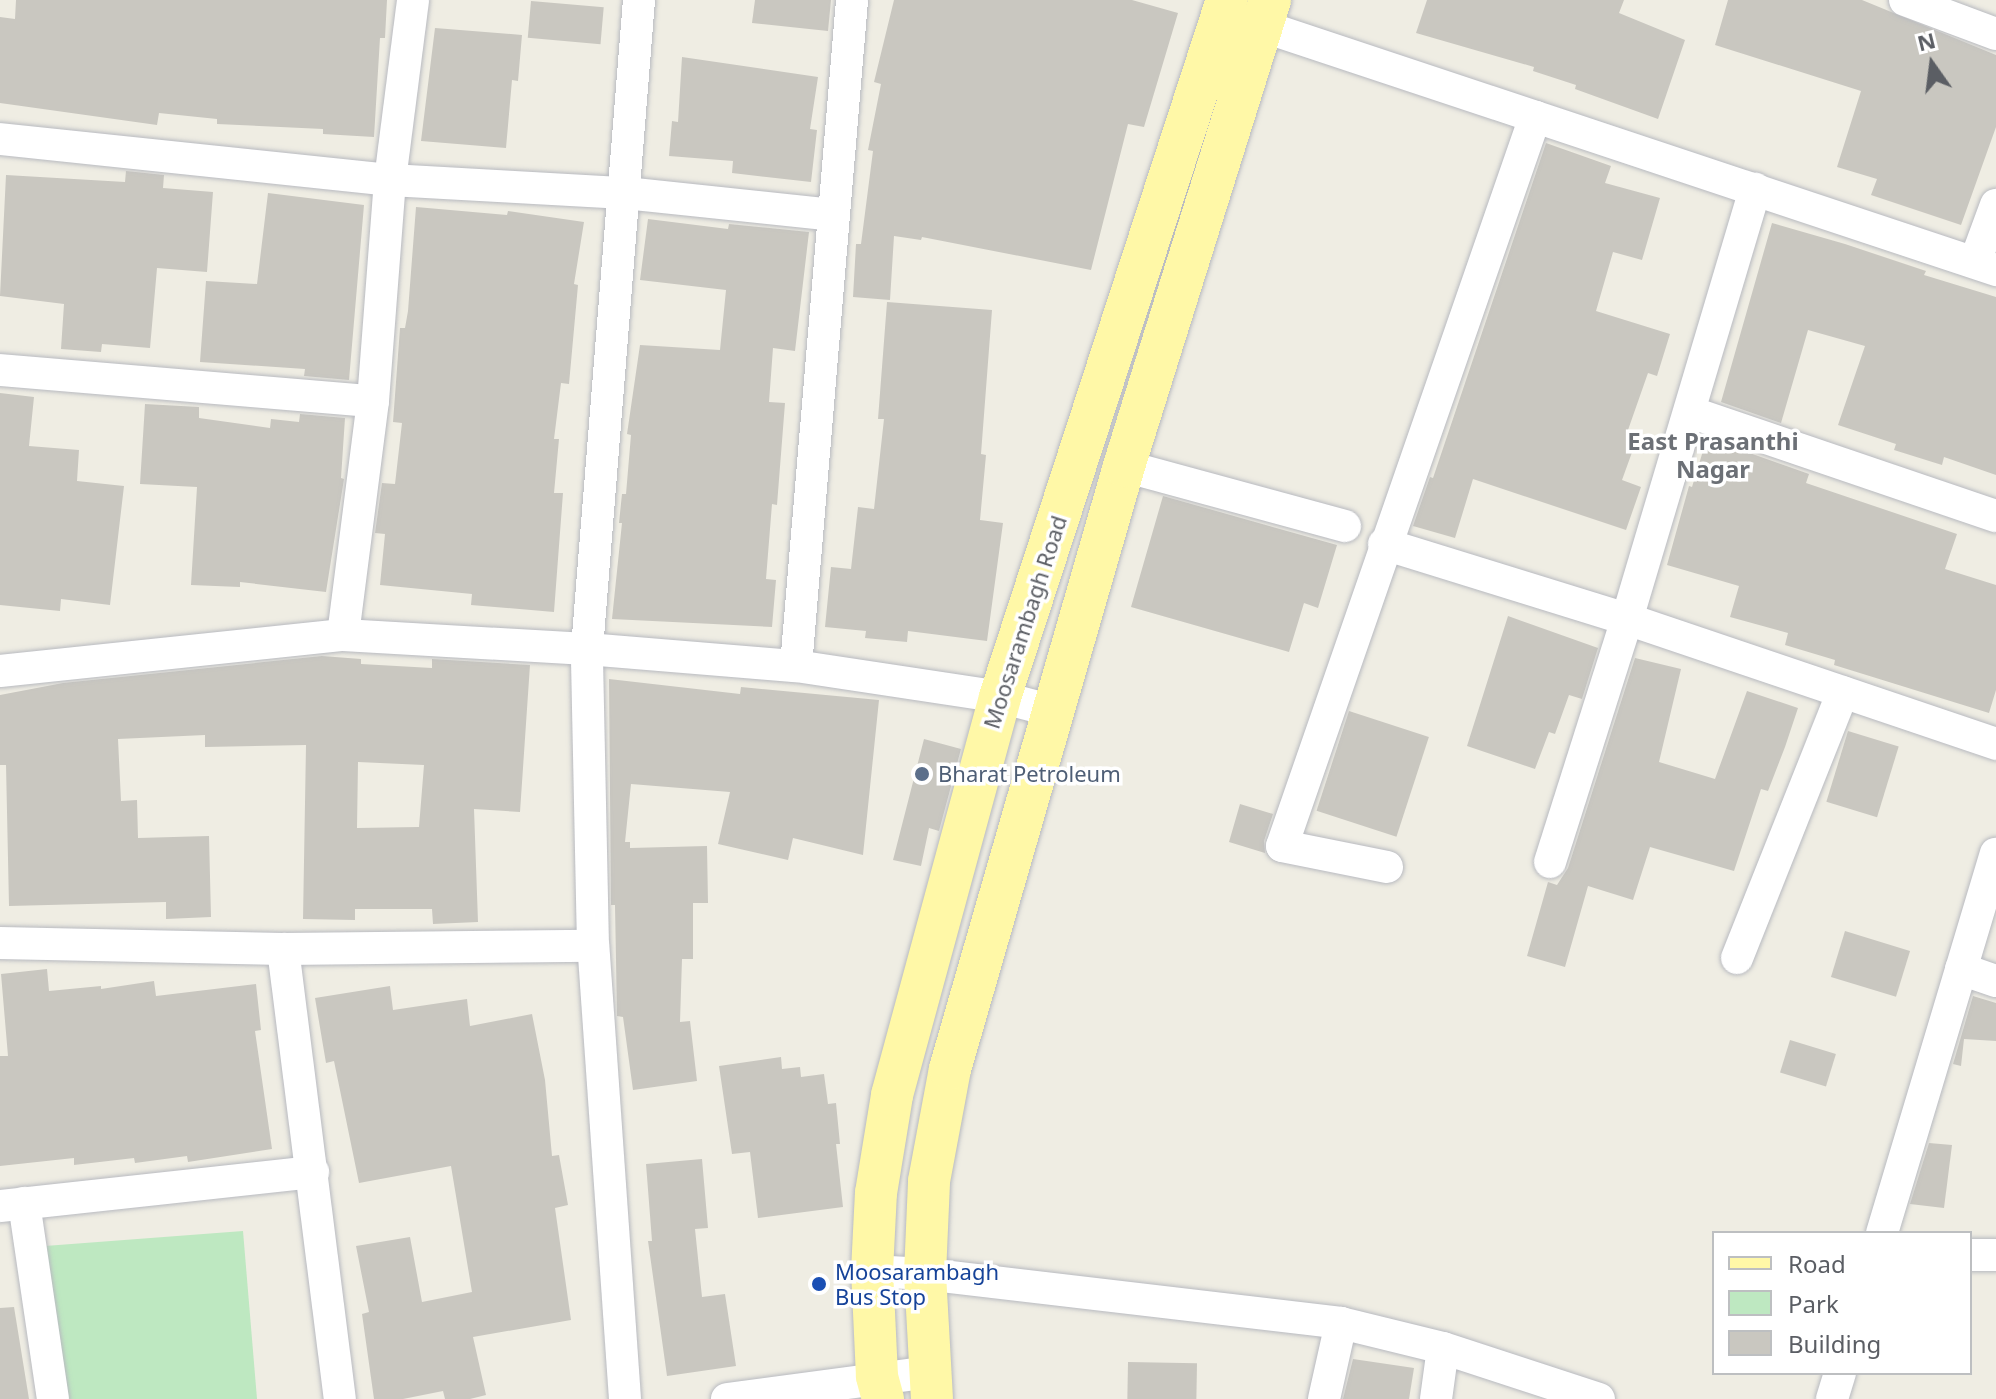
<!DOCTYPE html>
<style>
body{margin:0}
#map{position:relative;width:1996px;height:1399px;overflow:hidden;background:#efede3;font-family:"Noto Sans",sans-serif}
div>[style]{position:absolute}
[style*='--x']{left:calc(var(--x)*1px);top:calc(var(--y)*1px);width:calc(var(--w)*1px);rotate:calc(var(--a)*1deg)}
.green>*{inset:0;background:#bee8c1}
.building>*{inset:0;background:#c9c7c0;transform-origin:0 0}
.roads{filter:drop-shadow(0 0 2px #b8bac0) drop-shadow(0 0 2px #b8bac0)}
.minor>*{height:32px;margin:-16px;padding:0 16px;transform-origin:16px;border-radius:16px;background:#fff}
.major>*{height:42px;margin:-21px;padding:0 21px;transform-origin:21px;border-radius:21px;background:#fff8a7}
.dots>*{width:22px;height:22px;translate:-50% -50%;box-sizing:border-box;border:4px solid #fff;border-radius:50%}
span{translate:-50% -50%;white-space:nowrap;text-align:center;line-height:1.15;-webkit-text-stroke:7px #fff;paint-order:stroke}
.street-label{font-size:22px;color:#5b5e64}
.service-label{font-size:22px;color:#4e5e75}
.left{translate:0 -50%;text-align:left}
.transit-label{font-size:22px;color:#164399}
.neighbourhood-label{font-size:24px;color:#6c7076;font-weight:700}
.legend{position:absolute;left:1712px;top:1231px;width:260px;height:144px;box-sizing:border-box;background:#fff;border:2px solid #bdbfc1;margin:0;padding:10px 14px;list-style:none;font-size:24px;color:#5b5e64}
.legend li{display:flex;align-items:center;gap:16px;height:40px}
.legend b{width:40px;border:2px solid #bdbfc1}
.north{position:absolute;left:1892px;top:24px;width:80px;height:80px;-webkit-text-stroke:6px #fff;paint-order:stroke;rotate:346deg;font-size:22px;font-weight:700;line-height:32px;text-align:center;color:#5b5e64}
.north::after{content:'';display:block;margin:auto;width:28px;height:36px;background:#5b5e64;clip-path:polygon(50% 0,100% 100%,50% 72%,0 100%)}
</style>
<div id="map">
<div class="green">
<div style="clip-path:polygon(243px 1231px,257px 1399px,69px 1399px,45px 1246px)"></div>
</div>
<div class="building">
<div style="clip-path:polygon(16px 0,387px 0,385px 38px,380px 38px,374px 137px,323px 134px,323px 129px,217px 124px,217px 119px,159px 113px,157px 125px,0 103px,0 17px,15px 19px)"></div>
<div style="clip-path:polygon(755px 0,831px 0,828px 31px,752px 23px)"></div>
<div style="clip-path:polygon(894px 0,1132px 0,1178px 13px,1144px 127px,1128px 124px,1091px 270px,922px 237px,921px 240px,894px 236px,890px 300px,853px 297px,856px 244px,861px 244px,873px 151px,868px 150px,881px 84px,874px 82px)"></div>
<div style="clip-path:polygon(1427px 0,1624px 0,1619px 13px,1685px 40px,1658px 119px,1575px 89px,1576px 85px,1533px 71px,1534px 67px,1416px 33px)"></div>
<div style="clip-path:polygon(1728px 0,1862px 0,1996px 55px,1996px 127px,1961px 225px,1871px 195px,1877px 179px,1837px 167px,1861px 91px,1715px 45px)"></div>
<div style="left:531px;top:1px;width:73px;height:37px;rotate:5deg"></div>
<div style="clip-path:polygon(435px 28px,522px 35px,518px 81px,512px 80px,506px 148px,421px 141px)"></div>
<div style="clip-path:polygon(682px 57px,818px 77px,810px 129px,817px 130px,811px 182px,732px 173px,733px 161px,669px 156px,672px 121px,678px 122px)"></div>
<div style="clip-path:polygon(1546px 143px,1611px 166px,1605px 183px,1660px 198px,1642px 260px,1613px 252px,1596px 311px,1670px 334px,1657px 376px,1648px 373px,1628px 430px,1639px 433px,1622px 480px,1641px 487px,1626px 530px,1473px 479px,1455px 538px,1413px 526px,1430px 477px,1433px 478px)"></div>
<div style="clip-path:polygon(126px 171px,164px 175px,163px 188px,213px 192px,207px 272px,157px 268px,150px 348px,102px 344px,101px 352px,61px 349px,64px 304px,0 296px,6px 175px,125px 182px)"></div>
<div style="clip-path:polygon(268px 193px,364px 205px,349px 380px,304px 376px,305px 369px,200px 362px,206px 281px,257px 284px)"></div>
<div style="clip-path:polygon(416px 207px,507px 215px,508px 211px,584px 222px,574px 284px,578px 285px,569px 384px,561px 383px,554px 439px,559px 439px,554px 493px,563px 493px,554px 612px,471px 605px,472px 594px,380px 585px,385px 534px,375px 533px,382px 483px,395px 484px,402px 423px,393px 422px,400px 328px,405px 328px,408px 311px)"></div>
<div style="clip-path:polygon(648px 219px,728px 229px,729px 224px,809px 232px,795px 351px,773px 348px,769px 402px,785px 403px,777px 505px,772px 504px,766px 579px,776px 580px,772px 627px,612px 619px,622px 523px,619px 523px,622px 494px,626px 494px,631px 435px,627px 434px,640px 345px,720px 350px,726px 290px,640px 280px)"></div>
<div style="clip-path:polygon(1772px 223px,1845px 244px,1926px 271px,1924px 275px,1996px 297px,1996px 475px,1944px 457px,1942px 465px,1894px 450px,1896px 444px,1838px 425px,1865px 346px,1808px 330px,1781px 423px,1721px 402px)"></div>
<div style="clip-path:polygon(887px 302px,992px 310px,981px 454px,986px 455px,980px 520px,1003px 523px,987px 641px,908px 631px,907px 642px,865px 638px,866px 631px,825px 627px,831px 567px,851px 569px,858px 507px,874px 509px,884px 419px,878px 419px)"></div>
<div style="clip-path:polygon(0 393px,34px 397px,29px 446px,79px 450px,77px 481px,124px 486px,110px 605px,61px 599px,60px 611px,0 605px)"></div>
<div style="clip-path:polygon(145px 404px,199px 407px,199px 418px,270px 428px,271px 419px,299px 422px,300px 414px,345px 418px,341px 478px,344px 479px,326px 592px,240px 582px,240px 587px,191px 585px,197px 487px,140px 484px)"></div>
<div style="clip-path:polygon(1710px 439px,1809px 474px,1806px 483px,1957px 534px,1945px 569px,1996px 585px,1996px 690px,1989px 713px,1834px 665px,1835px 660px,1785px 645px,1788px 633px,1730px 617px,1739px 586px,1667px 565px,1689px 486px,1692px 487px,1706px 441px)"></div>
<div style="clip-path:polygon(1163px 496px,1337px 545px,1318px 608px,1304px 603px,1289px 652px,1131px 607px)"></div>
<div style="clip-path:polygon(1508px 616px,1598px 648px,1582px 699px,1569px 695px,1555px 734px,1549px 732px,1535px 769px,1467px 746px)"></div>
<div style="clip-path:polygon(evenodd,322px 656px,361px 659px,361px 664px,432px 668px,432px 659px,530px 665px,520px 812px,474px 809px,478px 922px,433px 924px,432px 909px,355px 909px,355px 920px,303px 919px,306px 745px,205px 747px,205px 735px,118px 739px,121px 801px,137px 800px,138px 838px,209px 836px,211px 917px,166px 919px,166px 902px,9px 906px,6px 765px,0 765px,0 695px,63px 683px,322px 656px,358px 762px,424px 765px,419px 827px,357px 828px,358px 762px)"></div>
<div style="clip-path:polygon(1635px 658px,1681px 669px,1659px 762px,1715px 779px,1747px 691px,1798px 708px,1785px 747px,1768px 791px,1761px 789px,1734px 871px,1650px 847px,1633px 900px,1588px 886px,1565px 967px,1527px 956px,1548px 882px,1557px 885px,1568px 868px)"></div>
<div style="clip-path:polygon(609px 679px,740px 694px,741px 687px,879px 700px,863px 855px,793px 838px,788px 860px,718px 844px,730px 792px,631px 784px,625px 842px,630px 842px,630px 848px,707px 846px,708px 903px,693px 903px,693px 959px,682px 959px,680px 1022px,690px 1021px,697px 1081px,633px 1090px,623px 1017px,617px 1016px,615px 905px,611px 905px)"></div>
<div style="left:1349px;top:711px;width:84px;height:105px;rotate:18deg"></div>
<div style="left:1848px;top:731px;width:53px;height:74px;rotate:17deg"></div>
<div style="clip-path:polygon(924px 739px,961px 749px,939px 831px,929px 828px,921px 866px,893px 860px)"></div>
<div style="clip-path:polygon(1240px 804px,1273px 814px,1264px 841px,1265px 853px,1229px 842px)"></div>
<div style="left:1845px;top:931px;width:68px;height:48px;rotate:17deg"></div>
<div style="clip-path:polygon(47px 969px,49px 991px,101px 986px,101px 989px,154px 981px,156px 996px,256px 984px,261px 1030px,255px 1031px,272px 1149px,188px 1162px,187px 1156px,135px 1163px,134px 1158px,74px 1165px,74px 1158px,0 1166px,0 1056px,8px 1056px,1px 974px)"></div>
<div style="clip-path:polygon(390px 986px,393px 1010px,467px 999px,470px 1026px,532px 1014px,545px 1080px,552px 1156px,559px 1155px,568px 1205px,555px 1208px,571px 1320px,473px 1337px,486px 1395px,470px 1399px,445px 1399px,443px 1391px,403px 1399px,374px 1399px,362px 1314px,369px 1312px,356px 1246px,410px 1237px,422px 1302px,472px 1292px,451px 1166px,359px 1183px,334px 1061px,326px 1063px,315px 998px)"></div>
<div style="clip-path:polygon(1973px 996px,1996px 1003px,1996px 1041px,1964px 1039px,1961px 1066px,1953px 1064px)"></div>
<div style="left:1790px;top:1040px;width:48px;height:34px;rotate:17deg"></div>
<div style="clip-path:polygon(781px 1057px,782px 1069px,800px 1067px,801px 1077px,824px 1074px,828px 1104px,836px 1103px,840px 1144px,836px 1144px,843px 1207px,758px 1218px,750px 1152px,732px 1154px,719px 1066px)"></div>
<div style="clip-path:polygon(1929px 1143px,1952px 1145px,1944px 1208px,1910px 1204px)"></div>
<div style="clip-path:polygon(702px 1159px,708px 1228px,695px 1229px,702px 1297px,725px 1294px,736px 1366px,667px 1376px,648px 1241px,652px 1241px,646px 1164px)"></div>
<div style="clip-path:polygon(14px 1307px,29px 1399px,0 1399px,0 1308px)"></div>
<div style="clip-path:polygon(1353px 1359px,1414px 1368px,1409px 1399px,1343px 1399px)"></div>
<div style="left:1128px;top:1362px;width:69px;height:37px;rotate:1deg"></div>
</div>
<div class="roads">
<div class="minor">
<div style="--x:1905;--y:0;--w:97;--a:20.5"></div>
<div style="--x:1259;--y:25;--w:777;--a:18.39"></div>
<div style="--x:0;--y:139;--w:392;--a:6"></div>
<div style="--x:390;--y:180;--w:235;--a:3.2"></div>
<div style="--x:625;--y:193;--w:209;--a:6"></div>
<div style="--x:1975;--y:262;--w:61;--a:-69.8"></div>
<div style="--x:0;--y:370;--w:374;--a:4.8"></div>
<div style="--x:1690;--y:412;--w:323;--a:18.8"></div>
<div style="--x:1124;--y:466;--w:229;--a:15.2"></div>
<div style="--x:1384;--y:544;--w:254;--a:17.2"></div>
<div style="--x:1627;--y:619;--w:390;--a:18.7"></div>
<div style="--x:343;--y:635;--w:236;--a:-82.7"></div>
<div style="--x:373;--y:401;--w:222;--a:-85.6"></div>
<div style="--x:390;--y:180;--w:181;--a:-82.7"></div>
<div style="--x:796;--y:666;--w:668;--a:-85.19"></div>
<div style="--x:0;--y:671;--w:345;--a:-6"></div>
<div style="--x:343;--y:635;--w:244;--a:3.3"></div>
<div style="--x:587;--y:649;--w:210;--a:4.7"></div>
<div style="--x:796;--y:666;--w:206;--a:8.6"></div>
<div style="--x:1000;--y:697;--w:55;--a:14.8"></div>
<div style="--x:1550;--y:862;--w:255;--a:-72.4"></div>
<div style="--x:1627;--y:619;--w:449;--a:-73.4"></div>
<div style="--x:1387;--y:867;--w:107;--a:-168.7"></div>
<div style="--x:1282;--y:846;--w:772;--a:-70.86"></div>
<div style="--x:0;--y:943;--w:283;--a:1.2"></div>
<div style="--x:283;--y:949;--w:310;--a:-0.6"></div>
<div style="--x:283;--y:949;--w:454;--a:82.8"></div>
<div style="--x:1737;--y:958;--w:286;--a:-68.3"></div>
<div style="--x:1961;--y:969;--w:37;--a:19"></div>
<div style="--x:24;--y:1203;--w:198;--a:81.6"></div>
<div style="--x:0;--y:1206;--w:315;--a:-6.2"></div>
<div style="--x:1882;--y:1233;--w:396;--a:-73.3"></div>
<div style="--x:1970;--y:1255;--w:26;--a:0"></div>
<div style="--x:872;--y:1271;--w:53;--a:3.2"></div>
<div style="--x:925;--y:1274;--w:419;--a:6.7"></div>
<div style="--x:1341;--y:1323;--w:105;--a:13.8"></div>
<div style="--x:1443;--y:1348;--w:164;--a:18.1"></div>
<div style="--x:625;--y:1399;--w:454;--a:-94"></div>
<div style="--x:593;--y:946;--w:297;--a:-91.2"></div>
<div style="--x:587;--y:649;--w:651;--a:-85.42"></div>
<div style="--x:727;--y:1399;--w:204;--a:-7.6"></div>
<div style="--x:1324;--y:1399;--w:78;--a:-77.4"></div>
<div style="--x:1436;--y:1399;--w:51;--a:-82.2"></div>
<div style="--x:1832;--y:1399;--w:27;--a:-73"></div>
</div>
<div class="major">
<div style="--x:883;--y:1399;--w:24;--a:-105"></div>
<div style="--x:877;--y:1376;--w:105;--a:-92.7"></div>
<div style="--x:872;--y:1271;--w:78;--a:-87.1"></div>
<div style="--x:876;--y:1193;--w:99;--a:-80.7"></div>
<div style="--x:892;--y:1095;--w:412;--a:-74.8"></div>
<div style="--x:1000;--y:697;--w:733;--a:-71.96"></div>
<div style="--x:932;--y:1399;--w:125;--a:-93.2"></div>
<div style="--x:925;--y:1274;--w:93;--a:-87.5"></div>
<div style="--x:929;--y:1181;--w:114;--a:-79.4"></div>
<div style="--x:950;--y:1069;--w:628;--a:-73.9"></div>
<div style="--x:1124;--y:466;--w:488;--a:-72.6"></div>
</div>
</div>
<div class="dots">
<div style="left:922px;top:774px;background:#5c6f8a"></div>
<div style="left:819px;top:1284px;background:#1a4fb4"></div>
</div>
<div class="street-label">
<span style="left:1025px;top:622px;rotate:-72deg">Moosarambagh Road</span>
</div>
<div class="service-label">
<span class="left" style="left:938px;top:774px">Bharat Petroleum</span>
</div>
<div class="transit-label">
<span class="left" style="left:835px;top:1284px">Moosarambagh<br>Bus Stop</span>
</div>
<div class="neighbourhood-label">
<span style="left:1713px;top:455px">East Prasanthi<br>Nagar</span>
</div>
<ul class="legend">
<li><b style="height:10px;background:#fff8a7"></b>Road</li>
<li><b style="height:22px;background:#bee8c1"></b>Park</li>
<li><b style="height:22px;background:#c9c7c0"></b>Building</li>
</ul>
<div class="north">N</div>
</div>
